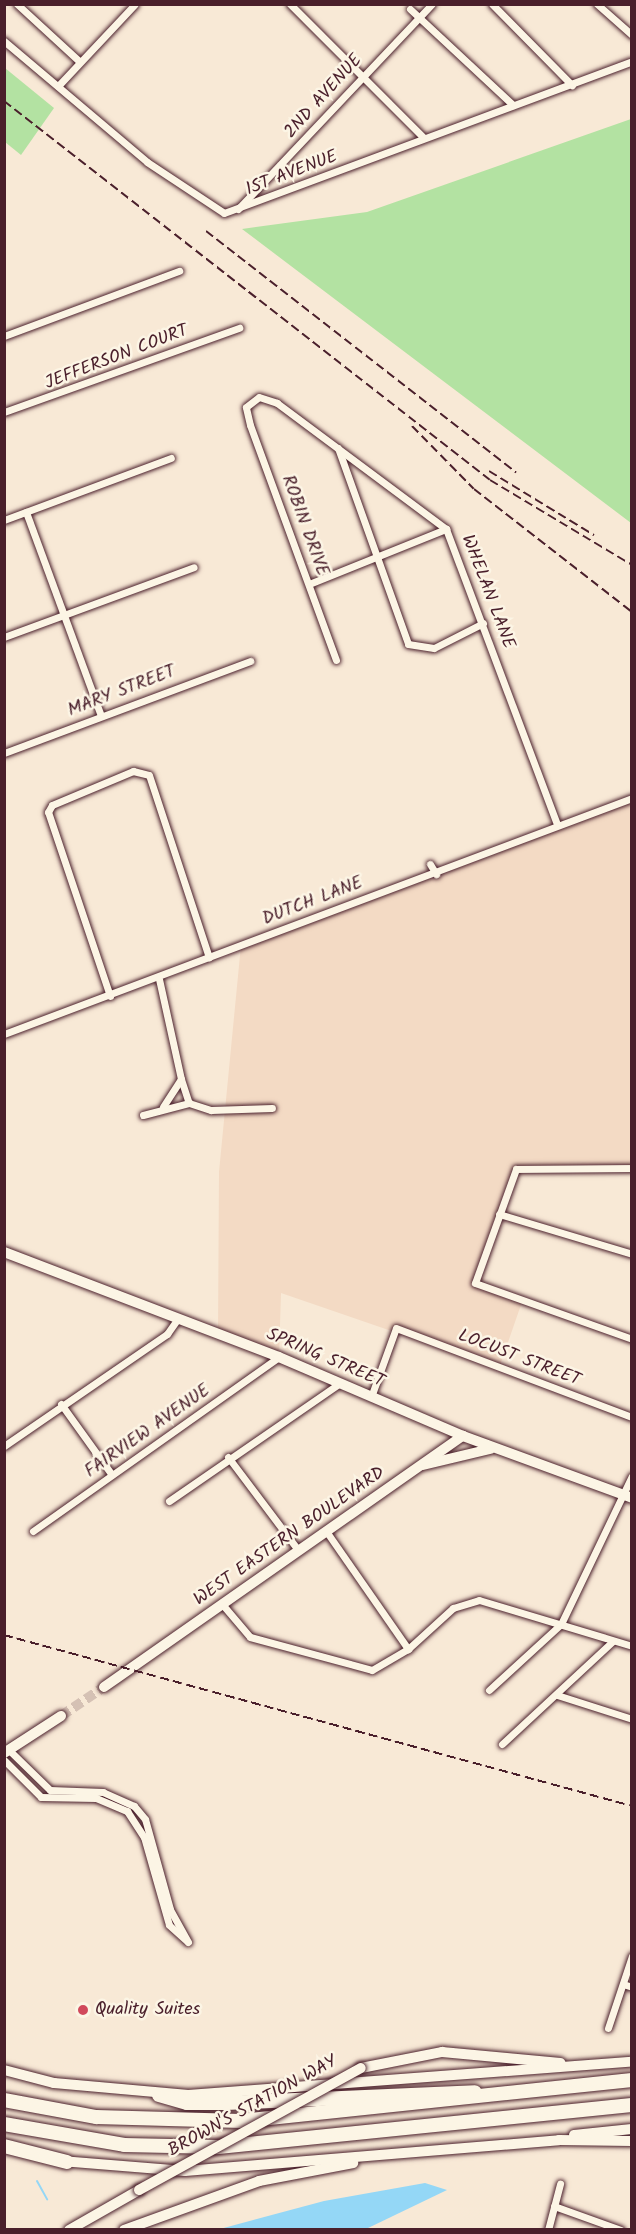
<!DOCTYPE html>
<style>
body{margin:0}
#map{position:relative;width:636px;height:2234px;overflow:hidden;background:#f8e9d6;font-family:Kalam,sans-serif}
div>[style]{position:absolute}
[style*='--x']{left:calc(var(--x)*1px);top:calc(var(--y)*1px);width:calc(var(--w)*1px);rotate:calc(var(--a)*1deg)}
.built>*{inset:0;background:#f3dac4}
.green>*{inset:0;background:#b3e2a2}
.water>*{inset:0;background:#94d7f6}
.stream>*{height:2px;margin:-1px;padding:0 1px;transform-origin:1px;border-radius:1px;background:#94d7f6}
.secondary-tunnel>*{height:10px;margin-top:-5px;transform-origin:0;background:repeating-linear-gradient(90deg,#d5c1b4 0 10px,transparent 0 15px)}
.roads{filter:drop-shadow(0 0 2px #4a1f2b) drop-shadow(0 0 2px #4a1f2b)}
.minor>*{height:7px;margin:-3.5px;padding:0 3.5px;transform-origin:3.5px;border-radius:3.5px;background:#fcf5e5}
.secondary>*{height:10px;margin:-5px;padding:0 5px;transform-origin:5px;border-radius:5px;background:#fcf5e5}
.primary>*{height:10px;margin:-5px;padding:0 5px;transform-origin:5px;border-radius:5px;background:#fcf5e5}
.motorway>*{height:14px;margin:-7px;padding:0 7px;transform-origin:7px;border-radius:7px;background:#fcf5e5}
.rail>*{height:2px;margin-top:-1px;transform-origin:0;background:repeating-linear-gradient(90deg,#4a1f2b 0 9px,transparent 0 13.5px)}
.bridges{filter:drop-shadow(0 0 2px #4a1f2b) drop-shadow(0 0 2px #4a1f2b)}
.primary-bridge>*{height:10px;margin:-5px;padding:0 5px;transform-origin:5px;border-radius:5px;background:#fcf5e5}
.dots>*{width:16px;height:16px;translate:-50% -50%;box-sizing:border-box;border:3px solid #fcf5e5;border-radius:50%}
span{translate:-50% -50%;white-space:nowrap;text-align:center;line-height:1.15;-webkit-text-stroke:5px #fcf5e5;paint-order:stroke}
.street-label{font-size:18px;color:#4a1f2b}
.poi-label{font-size:18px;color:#4a1f2b}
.left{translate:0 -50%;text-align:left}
.frame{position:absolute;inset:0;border:6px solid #4a1f2b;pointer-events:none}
</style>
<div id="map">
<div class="built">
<div style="clip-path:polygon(631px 798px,631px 1168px,516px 1169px,475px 1283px,523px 1299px,499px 1368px,281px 1293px,279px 1357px,218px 1333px,219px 1172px,241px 945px)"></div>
</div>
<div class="green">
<div style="clip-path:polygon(5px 68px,54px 108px,21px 155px,5px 142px)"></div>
<div style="clip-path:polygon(631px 119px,631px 523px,242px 229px,367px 212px)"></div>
</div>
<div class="water">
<div style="clip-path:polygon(425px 2183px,447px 2190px,366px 2229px,220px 2229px,324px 2201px)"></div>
</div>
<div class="stream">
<div style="--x:4;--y:2058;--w:1;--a:0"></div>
<div style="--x:37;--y:2181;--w:21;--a:61"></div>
</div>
<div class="secondary-tunnel">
<div style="--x:61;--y:1716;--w:52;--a:-34"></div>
</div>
<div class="roads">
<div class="minor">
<div style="--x:17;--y:4;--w:84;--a:42.6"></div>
<div style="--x:290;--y:4;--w:188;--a:45"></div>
<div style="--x:492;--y:4;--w:114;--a:45.4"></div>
<div style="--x:597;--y:4;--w:47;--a:41.5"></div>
<div style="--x:410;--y:9;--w:141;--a:43"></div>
<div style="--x:4;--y:41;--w:187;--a:40.2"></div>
<div style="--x:147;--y:162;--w:92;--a:33.5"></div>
<div style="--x:224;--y:213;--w:435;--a:-20.4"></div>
<div style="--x:58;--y:86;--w:112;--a:-46.8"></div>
<div style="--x:238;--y:209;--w:282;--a:-46.6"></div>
<div style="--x:4;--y:336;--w:187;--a:-20.4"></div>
<div style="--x:4;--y:412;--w:250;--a:-19.7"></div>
<div style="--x:338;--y:448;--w:208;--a:70.3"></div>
<div style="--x:408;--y:644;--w:26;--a:9"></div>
<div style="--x:434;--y:648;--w:55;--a:-27"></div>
<div style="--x:26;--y:512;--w:217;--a:69.8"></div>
<div style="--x:4;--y:520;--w:178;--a:-20.4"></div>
<div style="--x:309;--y:584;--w:148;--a:-21.9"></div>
<div style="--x:4;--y:637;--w:202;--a:-20.2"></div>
<div style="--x:336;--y:660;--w:250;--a:-110.1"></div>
<div style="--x:250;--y:425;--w:18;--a:-103"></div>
<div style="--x:246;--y:407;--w:16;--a:-38"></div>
<div style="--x:259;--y:397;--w:19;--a:18"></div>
<div style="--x:277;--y:403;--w:211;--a:36.7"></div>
<div style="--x:446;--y:529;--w:316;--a:69.4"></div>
<div style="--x:4;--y:753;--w:263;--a:-20.5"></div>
<div style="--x:430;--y:864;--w:12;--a:59"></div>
<div style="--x:159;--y:979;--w:102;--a:77.6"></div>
<div style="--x:181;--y:1079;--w:33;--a:123"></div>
<div style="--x:110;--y:996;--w:194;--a:-108.6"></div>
<div style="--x:48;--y:812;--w:8;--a:-60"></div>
<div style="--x:52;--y:805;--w:88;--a:-22.8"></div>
<div style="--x:133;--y:771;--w:16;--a:14"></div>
<div style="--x:149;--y:775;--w:192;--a:71.8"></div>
<div style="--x:4;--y:1034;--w:671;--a:-20.6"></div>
<div style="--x:181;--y:1079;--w:25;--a:72"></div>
<div style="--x:143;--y:1115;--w:48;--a:-14.6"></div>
<div style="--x:189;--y:1103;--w:23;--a:18"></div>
<div style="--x:211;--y:1110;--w:61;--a:-1.9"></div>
<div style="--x:632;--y:1168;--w:116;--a:179.5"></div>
<div style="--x:516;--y:1169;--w:121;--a:109.8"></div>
<div style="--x:475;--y:1283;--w:167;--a:19.6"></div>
<div style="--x:499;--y:1214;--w:139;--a:16.7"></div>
<div style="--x:371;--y:1397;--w:73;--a:-70.1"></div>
<div style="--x:396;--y:1328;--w:252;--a:20.7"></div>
<div style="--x:61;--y:1404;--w:87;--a:54.3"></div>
<div style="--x:4;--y:1446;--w:198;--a:-34.5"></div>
<div style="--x:167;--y:1334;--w:19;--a:-55"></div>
<div style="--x:228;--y:1457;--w:116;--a:53"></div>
<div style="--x:169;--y:1501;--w:208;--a:-34.6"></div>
<div style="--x:33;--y:1531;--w:301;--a:-35.3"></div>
<div style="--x:326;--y:1531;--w:144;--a:55.2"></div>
<div style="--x:222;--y:1604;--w:43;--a:49.7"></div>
<div style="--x:250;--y:1637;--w:126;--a:15.1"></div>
<div style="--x:372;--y:1670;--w:42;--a:-30.3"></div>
<div style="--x:408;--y:1649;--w:61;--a:-42.3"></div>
<div style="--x:453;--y:1608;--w:27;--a:-17"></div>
<div style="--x:479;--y:1600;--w:160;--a:16.7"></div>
<div style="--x:489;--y:1690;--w:98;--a:-42.5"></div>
<div style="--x:561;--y:1624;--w:164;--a:-64.4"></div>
<div style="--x:557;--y:1695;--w:79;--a:17.7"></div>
<div style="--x:502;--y:1744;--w:151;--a:-42.9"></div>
<div style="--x:4;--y:1760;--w:52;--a:45"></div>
<div style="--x:41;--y:1797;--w:55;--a:1"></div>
<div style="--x:96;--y:1798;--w:34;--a:23"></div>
<div style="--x:127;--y:1811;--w:31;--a:57"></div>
<div style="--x:144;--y:1837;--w:91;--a:74.1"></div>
<div style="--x:169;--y:1925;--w:25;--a:42"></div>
<div style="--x:188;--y:1942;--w:38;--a:-119"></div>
<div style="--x:170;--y:1909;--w:93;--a:-105.5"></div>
<div style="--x:145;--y:1819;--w:17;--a:-130"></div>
<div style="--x:134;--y:1806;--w:34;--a:-156"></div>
<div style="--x:103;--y:1792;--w:53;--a:-177.8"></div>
<div style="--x:50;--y:1790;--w:57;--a:-135.7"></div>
<div style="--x:623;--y:1984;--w:9;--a:18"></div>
<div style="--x:608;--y:2028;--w:76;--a:-71.6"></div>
<div style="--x:554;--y:2206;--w:71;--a:19.7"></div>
<div style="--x:548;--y:2230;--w:48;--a:-75.4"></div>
</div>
<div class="secondary">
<div style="--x:104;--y:1687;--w:438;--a:-35"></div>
<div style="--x:4;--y:1753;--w:68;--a:-33"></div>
</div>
<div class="primary">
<div style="--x:4;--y:1252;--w:294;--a:20.9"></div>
<div style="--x:279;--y:1357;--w:200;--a:23.2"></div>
<div style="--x:463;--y:1436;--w:180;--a:20.1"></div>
<div style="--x:423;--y:1465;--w:69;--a:-13.4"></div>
<div style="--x:361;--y:2068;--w:83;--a:-11.2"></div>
<div style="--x:442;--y:2052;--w:119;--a:5.3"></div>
<div style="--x:4;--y:2070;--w:52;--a:14.6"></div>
<div style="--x:54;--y:2083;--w:135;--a:5.1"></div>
<div style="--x:188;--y:2095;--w:445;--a:-4.3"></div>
<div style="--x:574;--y:2135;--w:58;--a:-5.9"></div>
<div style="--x:61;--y:2161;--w:124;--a:4.6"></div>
<div style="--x:185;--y:2171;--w:375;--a:-4.7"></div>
<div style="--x:559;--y:2140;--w:73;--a:0.8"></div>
<div style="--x:69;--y:2230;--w:81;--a:-29.7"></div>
<div style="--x:124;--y:2230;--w:144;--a:-19.9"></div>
<div style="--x:259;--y:2181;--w:96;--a:-10.8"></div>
</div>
<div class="motorway">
<div style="--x:159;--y:2095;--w:29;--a:16"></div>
<div style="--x:187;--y:2103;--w:39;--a:0"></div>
<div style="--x:226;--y:2103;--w:249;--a:-2.5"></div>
<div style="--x:4;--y:2100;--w:94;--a:10.5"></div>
<div style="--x:96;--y:2117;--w:145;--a:1.6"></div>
<div style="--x:241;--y:2121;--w:393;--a:-6"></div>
<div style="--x:4;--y:2124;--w:122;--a:9.9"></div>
<div style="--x:124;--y:2145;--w:94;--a:1.2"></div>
<div style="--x:218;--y:2147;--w:416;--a:-5.8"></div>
<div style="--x:4;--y:2146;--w:65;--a:14.3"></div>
</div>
</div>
<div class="rail">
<div style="--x:4;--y:101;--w:616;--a:37.95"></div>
<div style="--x:490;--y:480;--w:165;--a:30.9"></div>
<div style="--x:206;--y:231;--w:393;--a:37.9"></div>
<div style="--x:412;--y:426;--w:88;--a:45.5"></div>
<div style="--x:474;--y:489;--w:200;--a:37.9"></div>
<div style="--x:489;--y:471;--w:123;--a:31.4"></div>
<div style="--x:4;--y:1635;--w:651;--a:15.23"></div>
</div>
<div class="bridges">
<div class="primary-bridge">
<div style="--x:139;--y:2190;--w:253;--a:-28.8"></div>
</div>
</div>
<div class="dots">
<div style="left:83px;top:2010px;background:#d1495b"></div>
</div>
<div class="street-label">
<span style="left:324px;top:97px;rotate:-48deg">2ND AVENUE</span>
<span style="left:292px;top:174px;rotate:-21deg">1ST AVENUE</span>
<span style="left:117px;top:358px;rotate:-21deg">JEFFERSON COURT</span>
<span style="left:304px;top:526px;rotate:70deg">ROBIN DRIVE</span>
<span style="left:487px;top:592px;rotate:69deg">WHELAN LANE</span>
<span style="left:122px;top:692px;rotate:-21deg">MARY STREET</span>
<span style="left:313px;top:902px;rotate:-21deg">DUTCH LANE</span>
<span style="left:325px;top:1359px;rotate:23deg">SPRING STREET</span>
<span style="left:519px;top:1359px;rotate:21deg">LOCUST STREET</span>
<span style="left:148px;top:1432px;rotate:-35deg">FAIRVIEW AVENUE</span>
<span style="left:290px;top:1537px;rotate:-35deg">WEST EASTERN BOULEVARD</span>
<span style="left:253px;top:2107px;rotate:-29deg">BROWN'S STATION WAY</span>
</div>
<div class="poi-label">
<span class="left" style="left:95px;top:2010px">Quality Suites</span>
</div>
<div class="frame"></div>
</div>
